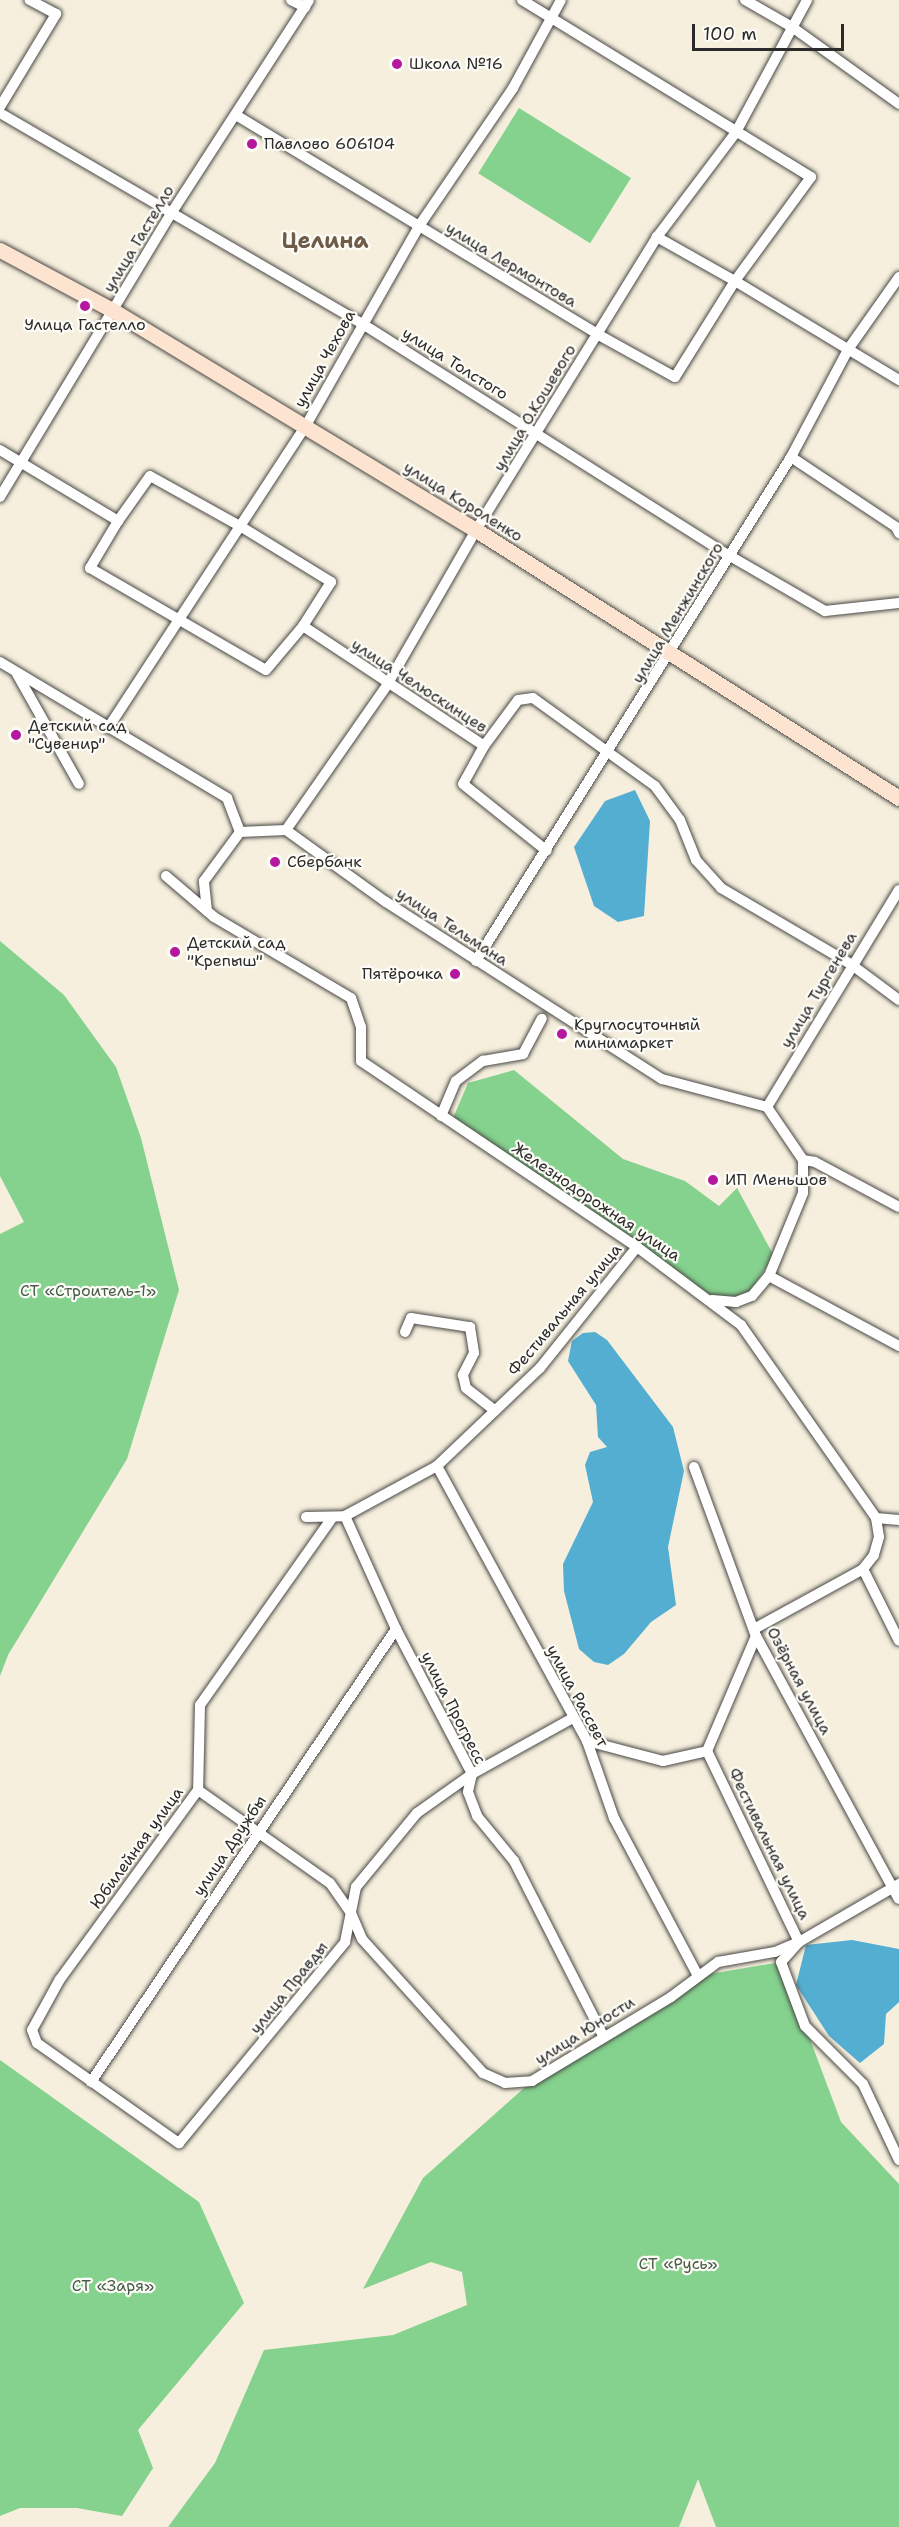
<!DOCTYPE html>
<meta charset="utf-8">
<style>
body{margin:0}
#map{position:relative;width:899px;height:2527px;overflow:hidden;background:#f6efdd;font-family:"Shantell Sans",sans-serif}
div>[style]{position:absolute}
[style*='--x']{left:calc(var(--x)*1px);top:calc(var(--y)*1px);width:calc(var(--w)*1px);rotate:calc(var(--a)*1deg)}
.green>*{inset:0;background:#85d18e;transform-origin:0 0}
.water>*{inset:0;background:#53aed1}
.roads{filter:drop-shadow(0 0 2px #494846) drop-shadow(0 0 2px #494846)}
.street>*{height:10px;margin:-5px;padding:0 5px;transform-origin:5px;border-radius:5px;background:#fff}
.secondary>*{height:15px;margin:-7.5px;padding:0 7.5px;transform-origin:7.5px;border-radius:7.5px;background:#fde4d1}
.dots>*{width:16px;height:16px;translate:-50% -50%;box-sizing:border-box;border:3px solid #fdfcf7;border-radius:50%}
span{translate:-50% -50%;white-space:nowrap;text-align:center;line-height:1.15;-webkit-text-stroke:4.5px #fdfcf7;paint-order:stroke}
.poi-label{font-size:16px;color:#2b2b2b}
.left{translate:0 -50%;text-align:left}
.right{translate:-100% -50%;text-align:right}
.street-label{font-size:16px;color:#2b2b2b}
.park-label{font-size:16px;color:#465d49}
.district-label{font-size:22px;color:#6e5c48;font-weight:700}
.scale{position:absolute;left:692px;top:24px;width:152px;height:27px;box-sizing:border-box;border:3px solid #2b2b2b;border-top:0;padding-left:8px;font-size:18px;line-height:21px;white-space:nowrap;color:#2b2b2b;-webkit-text-stroke:4px #fdfcf7;paint-order:stroke}
</style>
<div id="map">
<div class="green">
<div style="left:519px;top:108px;width:132px;height:77px;rotate:32deg"></div>
<div style="clip-path:polygon(0 941px,64px 995px,116px 1067px,141px 1138px,179px 1290px,127px 1459px,8px 1655px,0 1676px,0 1234px,24px 1222px,0 1176px)"></div>
<div style="clip-path:polygon(514px 1070px,623px 1159px,685px 1181px,719px 1206px,737px 1188px,774px 1256px,746px 1297px,712px 1300px,451px 1123px,468px 1083px)"></div>
<div style="clip-path:polygon(781px 1962px,841px 2122px,899px 2184px,899px 2527px,716px 2527px,698px 2479px,679px 2527px,168px 2527px,215px 2463px,264px 2350px,393px 2335px,467px 2305px,462px 2272px,431px 2262px,363px 2289px,423px 2178px,532px 2081px,698px 1976px)"></div>
<div style="clip-path:polygon(0 2060px,199px 2202px,244px 2303px,138px 2430px,153px 2468px,122px 2516px,77px 2508px,20px 2508px,0 2516px)"></div>
</div>
<div class="water">
<div style="clip-path:polygon(635px 790px,650px 821px,644px 916px,618px 922px,594px 906px,574px 847px,605px 801px)"></div>
<div style="clip-path:polygon(595px 1332px,607px 1340px,673px 1427px,684px 1471px,668px 1547px,676px 1605px,651px 1622px,624px 1654px,608px 1665px,594px 1662px,579px 1649px,564px 1591px,563px 1564px,593px 1502px,585px 1465px,590px 1452px,607px 1447px,598px 1437px,596px 1405px,568px 1361px,572px 1341px,583px 1333px)"></div>
<div style="clip-path:polygon(852px 1940px,899px 1949px,899px 2002px,886px 2014px,884px 2044px,860px 2063px,829px 2036px,796px 1985px,806px 1945px)"></div>
</div>
<div class="roads">
<div class="street">
<div style="--x:291;--y:0;--w:16;--a:27"></div>
<div style="--x:522;--y:0;--w:339;--a:31.5"></div>
<div style="--x:811;--y:177;--w:129;--a:126.2"></div>
<div style="--x:735;--y:281;--w:90;--a:-150.6"></div>
<div style="--x:745;--y:0;--w:54;--a:29.9"></div>
<div style="--x:792;--y:27;--w:132;--a:35.7"></div>
<div style="--x:0;--y:107;--w:109;--a:-58.9"></div>
<div style="--x:56;--y:14;--w:30;--a:-152"></div>
<div style="--x:0;--y:113;--w:418;--a:30.2"></div>
<div style="--x:361;--y:323;--w:436;--a:32.3"></div>
<div style="--x:730;--y:556;--w:110;--a:30.1"></div>
<div style="--x:825;--y:611;--w:74;--a:-6.2"></div>
<div style="--x:236;--y:115;--w:422;--a:31.2"></div>
<div style="--x:597;--y:334;--w:89;--a:28.9"></div>
<div style="--x:675;--y:377;--w:113;--a:-58"></div>
<div style="--x:735;--y:281;--w:192;--a:31.1"></div>
<div style="--x:0;--y:450;--w:138;--a:31"></div>
<div style="--x:118;--y:521;--w:55;--a:120.8"></div>
<div style="--x:90;--y:568;--w:203;--a:30.1"></div>
<div style="--x:266;--y:670;--w:57;--a:-49.9"></div>
<div style="--x:303;--y:626;--w:217;--a:33.5"></div>
<div style="--x:484;--y:746;--w:43;--a:118.9"></div>
<div style="--x:463;--y:784;--w:107;--a:38.6"></div>
<div style="--x:791;--y:457;--w:126;--a:33.7"></div>
<div style="--x:896;--y:527;--w:7;--a:63"></div>
<div style="--x:0;--y:497;--w:333;--a:-58.9"></div>
<div style="--x:172;--y:212;--w:252;--a:-57.1"></div>
<div style="--x:118;--y:521;--w:55;--a:-54.6"></div>
<div style="--x:150;--y:476;--w:103;--a:29.1"></div>
<div style="--x:240;--y:526;--w:107;--a:31.6"></div>
<div style="--x:331;--y:582;--w:52;--a:122.5"></div>
<div style="--x:0;--y:662;--w:265;--a:30.9"></div>
<div style="--x:227;--y:798;--w:36;--a:69"></div>
<div style="--x:17;--y:674;--w:126;--a:60.6"></div>
<div style="--x:108;--y:728;--w:360;--a:-56.8"></div>
<div style="--x:305;--y:427;--w:231;--a:-60.4"></div>
<div style="--x:419;--y:226;--w:167;--a:-55.7"></div>
<div style="--x:513;--y:88;--w:100;--a:-61.4"></div>
<div style="--x:484;--y:746;--w:57;--a:-53.5"></div>
<div style="--x:518;--y:700;--w:15;--a:-8"></div>
<div style="--x:533;--y:698;--w:150;--a:35.8"></div>
<div style="--x:655;--y:786;--w:42;--a:53.7"></div>
<div style="--x:680;--y:820;--w:43;--a:68.2"></div>
<div style="--x:696;--y:860;--w:38;--a:48"></div>
<div style="--x:721;--y:888;--w:152;--a:30.4"></div>
<div style="--x:852;--y:965;--w:59;--a:36.7"></div>
<div style="--x:286;--y:830;--w:177;--a:-55.1"></div>
<div style="--x:387;--y:685;--w:179;--a:-60.1"></div>
<div style="--x:476;--y:530;--w:344;--a:-58.3"></div>
<div style="--x:657;--y:237;--w:131;--a:-53"></div>
<div style="--x:736;--y:132;--w:150;--a:-61.7"></div>
<div style="--x:240;--y:832;--w:46;--a:-2.5"></div>
<div style="--x:286;--y:830;--w:123;--a:35.8"></div>
<div style="--x:386;--y:902;--w:328;--a:32.7"></div>
<div style="--x:662;--y:1079;--w:109;--a:14.9"></div>
<div style="--x:767;--y:1107;--w:64;--a:55.8"></div>
<div style="--x:803;--y:1160;--w:12;--a:9"></div>
<div style="--x:815;--y:1162;--w:95;--a:28.2"></div>
<div style="--x:166;--y:876;--w:63;--a:40.5"></div>
<div style="--x:214;--y:917;--w:159;--a:30.6"></div>
<div style="--x:351;--y:998;--w:31;--a:71"></div>
<div style="--x:361;--y:1027;--w:34;--a:90"></div>
<div style="--x:361;--y:1061;--w:333;--a:34"></div>
<div style="--x:637;--y:1247;--w:130;--a:36.9"></div>
<div style="--x:741;--y:1325;--w:236;--a:55"></div>
<div style="--x:876;--y:1518;--w:19;--a:81"></div>
<div style="--x:879;--y:1537;--w:19;--a:106"></div>
<div style="--x:874;--y:1555;--w:18;--a:128"></div>
<div style="--x:863;--y:1569;--w:80;--a:63.4"></div>
<div style="--x:207;--y:911;--w:30;--a:-96"></div>
<div style="--x:204;--y:881;--w:61;--a:-53.7"></div>
<div style="--x:476;--y:961;--w:594;--a:-57.99"></div>
<div style="--x:791;--y:457;--w:123;--a:-62"></div>
<div style="--x:849;--y:348;--w:87;--a:-54.8"></div>
<div style="--x:767;--y:1107;--w:254;--a:-58.7"></div>
<div style="--x:441;--y:1116;--w:38;--a:-67"></div>
<div style="--x:456;--y:1081;--w:34;--a:-37"></div>
<div style="--x:483;--y:1061;--w:41;--a:-9.9"></div>
<div style="--x:523;--y:1054;--w:40;--a:-62"></div>
<div style="--x:769;--y:1276;--w:148;--a:28.3"></div>
<div style="--x:712;--y:1300;--w:24;--a:5"></div>
<div style="--x:736;--y:1302;--w:17;--a:-21"></div>
<div style="--x:752;--y:1296;--w:26;--a:-50"></div>
<div style="--x:769;--y:1276;--w:90;--a:-67.7"></div>
<div style="--x:803;--y:1193;--w:33;--a:-90"></div>
<div style="--x:405;--y:1332;--w:15;--a:-67"></div>
<div style="--x:411;--y:1318;--w:60;--a:8.7"></div>
<div style="--x:470;--y:1327;--w:26;--a:81"></div>
<div style="--x:474;--y:1353;--w:25;--a:117"></div>
<div style="--x:463;--y:1375;--w:13;--a:77"></div>
<div style="--x:466;--y:1388;--w:37;--a:38"></div>
<div style="--x:437;--y:1466;--w:313;--a:61.4"></div>
<div style="--x:587;--y:1741;--w:82;--a:70.7"></div>
<div style="--x:614;--y:1818;--w:179;--a:62"></div>
<div style="--x:694;--y:1467;--w:180;--a:69.9"></div>
<div style="--x:756;--y:1636;--w:299;--a:61.5"></div>
<div style="--x:345;--y:1516;--w:124;--a:65.7"></div>
<div style="--x:396;--y:1629;--w:164;--a:62.3"></div>
<div style="--x:472;--y:1774;--w:18;--a:103"></div>
<div style="--x:468;--y:1792;--w:26;--a:69"></div>
<div style="--x:477;--y:1816;--w:58;--a:50.6"></div>
<div style="--x:514;--y:1861;--w:196;--a:63"></div>
<div style="--x:306;--y:1517;--w:39;--a:-1"></div>
<div style="--x:345;--y:1516;--w:105;--a:-28.5"></div>
<div style="--x:437;--y:1466;--w:142;--a:-43.6"></div>
<div style="--x:540;--y:1368;--w:155;--a:-51.3"></div>
<div style="--x:332;--y:1518;--w:229;--a:125.2"></div>
<div style="--x:200;--y:1705;--w:85;--a:91.3"></div>
<div style="--x:198;--y:1790;--w:234;--a:126.1"></div>
<div style="--x:60;--y:1979;--w:58;--a:118.8"></div>
<div style="--x:32;--y:2030;--w:14;--a:69"></div>
<div style="--x:37;--y:2043;--w:174;--a:35.2"></div>
<div style="--x:179;--y:2143;--w:261;--a:-50.4"></div>
<div style="--x:345;--y:1942;--w:56;--a:-78.7"></div>
<div style="--x:356;--y:1887;--w:96;--a:-50.5"></div>
<div style="--x:417;--y:1813;--w:67;--a:-35.3"></div>
<div style="--x:472;--y:1774;--w:115;--a:-29"></div>
<div style="--x:876;--y:1518;--w:23;--a:5"></div>
<div style="--x:754;--y:1629;--w:124;--a:-28.8"></div>
<div style="--x:587;--y:1741;--w:79;--a:14.7"></div>
<div style="--x:663;--y:1761;--w:45;--a:-12.8"></div>
<div style="--x:707;--y:1751;--w:125;--a:-66.9"></div>
<div style="--x:707;--y:1751;--w:212;--a:64.3"></div>
<div style="--x:799;--y:1942;--w:27;--a:132"></div>
<div style="--x:781;--y:1962;--w:68;--a:69.4"></div>
<div style="--x:805;--y:2026;--w:82;--a:45"></div>
<div style="--x:863;--y:2084;--w:84;--a:64.7"></div>
<div style="--x:198;--y:1790;--w:161;--a:35.2"></div>
<div style="--x:330;--y:1883;--w:37;--a:55"></div>
<div style="--x:351;--y:1913;--w:28;--a:67"></div>
<div style="--x:362;--y:1939;--w:181;--a:47.9"></div>
<div style="--x:483;--y:2073;--w:24;--a:24"></div>
<div style="--x:505;--y:2083;--w:27;--a:-4"></div>
<div style="--x:532;--y:2081;--w:162;--a:-31.1"></div>
<div style="--x:671;--y:1997;--w:59;--a:-36.7"></div>
<div style="--x:718;--y:1962;--w:58;--a:-10"></div>
<div style="--x:775;--y:1952;--w:26;--a:-23"></div>
<div style="--x:799;--y:1942;--w:116;--a:-30.1"></div>
<div style="--x:91;--y:2082;--w:546;--a:-56.05"></div>
</div>
<div class="secondary">
<div style="--x:0;--y:250;--w:129;--a:28.2"></div>
<div style="--x:114;--y:311;--w:423;--a:31.2"></div>
<div style="--x:476;--y:530;--w:501;--a:32.36"></div>
</div>
</div>
<div class="dots">
<div style="left:397px;top:64px;background:#b5179e"></div>
<div style="left:252px;top:144px;background:#b5179e"></div>
<div style="left:85px;top:306px;background:#b5179e"></div>
<div style="left:16px;top:735px;background:#b5179e"></div>
<div style="left:275px;top:862px;background:#b5179e"></div>
<div style="left:175px;top:952px;background:#b5179e"></div>
<div style="left:455px;top:974px;background:#b5179e"></div>
<div style="left:562px;top:1034px;background:#b5179e"></div>
<div style="left:713px;top:1180px;background:#b5179e"></div>
</div>
<div class="poi-label">
<span class="left" style="left:409px;top:64px">Школа №16</span>
<span class="left" style="left:264px;top:144px">Павлово 606104</span>
<span style="left:85px;top:325px">Улица Гастелло</span>
<span class="left" style="left:28px;top:735px">Детский сад<br>"Сувенир"</span>
<span class="left" style="left:287px;top:862px">Сбербанк</span>
<span class="left" style="left:187px;top:952px">Детский сад<br>"Крепыш"</span>
<span class="right" style="left:443px;top:974px">Пятёрочка</span>
<span class="left" style="left:574px;top:1034px">Круглосуточный<br>минимаркет</span>
<span class="left" style="left:725px;top:1180px">ИП Меньшов</span>
</div>
<div class="street-label">
<span style="left:139px;top:239px;rotate:-59deg">улица Гастелло</span>
<span style="left:511px;top:265px;rotate:31deg">улица Лермонтова</span>
<span style="left:325px;top:359px;rotate:-61deg">улица Чехова</span>
<span style="left:455px;top:364px;rotate:32deg">улица Толстого</span>
<span style="left:535px;top:408px;rotate:-59deg">улица О.Кошевого</span>
<span style="left:463px;top:502px;rotate:32deg">улица Короленко</span>
<span style="left:678px;top:613px;rotate:-59deg">улица Менжинского</span>
<span style="left:419px;top:686px;rotate:33deg">улица Челюскинцев</span>
<span style="left:452px;top:927px;rotate:33deg">улица Тельмана</span>
<span style="left:819px;top:990px;rotate:-59deg">улица Тургенева</span>
<span style="left:596px;top:1202px;rotate:34deg">Железнодорожная улица</span>
<span style="left:565px;top:1310px;rotate:-50deg">Фестивальная улица</span>
<span style="left:799px;top:1681px;rotate:62deg">Озёрная улица</span>
<span style="left:577px;top:1696px;rotate:62deg">улица Рассвет</span>
<span style="left:453px;top:1708px;rotate:63deg">улица Прогресс</span>
<span style="left:769px;top:1844px;rotate:64deg">Фестивальная улица</span>
<span style="left:230px;top:1846px;rotate:-56deg">улица Дружбы</span>
<span style="left:137px;top:1848px;rotate:-54deg">Юбилейная улица</span>
<span style="left:289px;top:1988px;rotate:-51deg">улица Правды</span>
<span style="left:585px;top:2031px;rotate:-32deg">улица Юности</span>
</div>
<div class="park-label">
<span style="left:88px;top:1291px">СТ «Строитель-1»</span>
<span style="left:678px;top:2264px">СТ «Русь»</span>
<span style="left:113px;top:2286px">СТ «Заря»</span>
</div>
<div class="district-label">
<span style="left:325px;top:241px">Целина</span>
</div>
<div class="scale">100 m</div>
</div>
